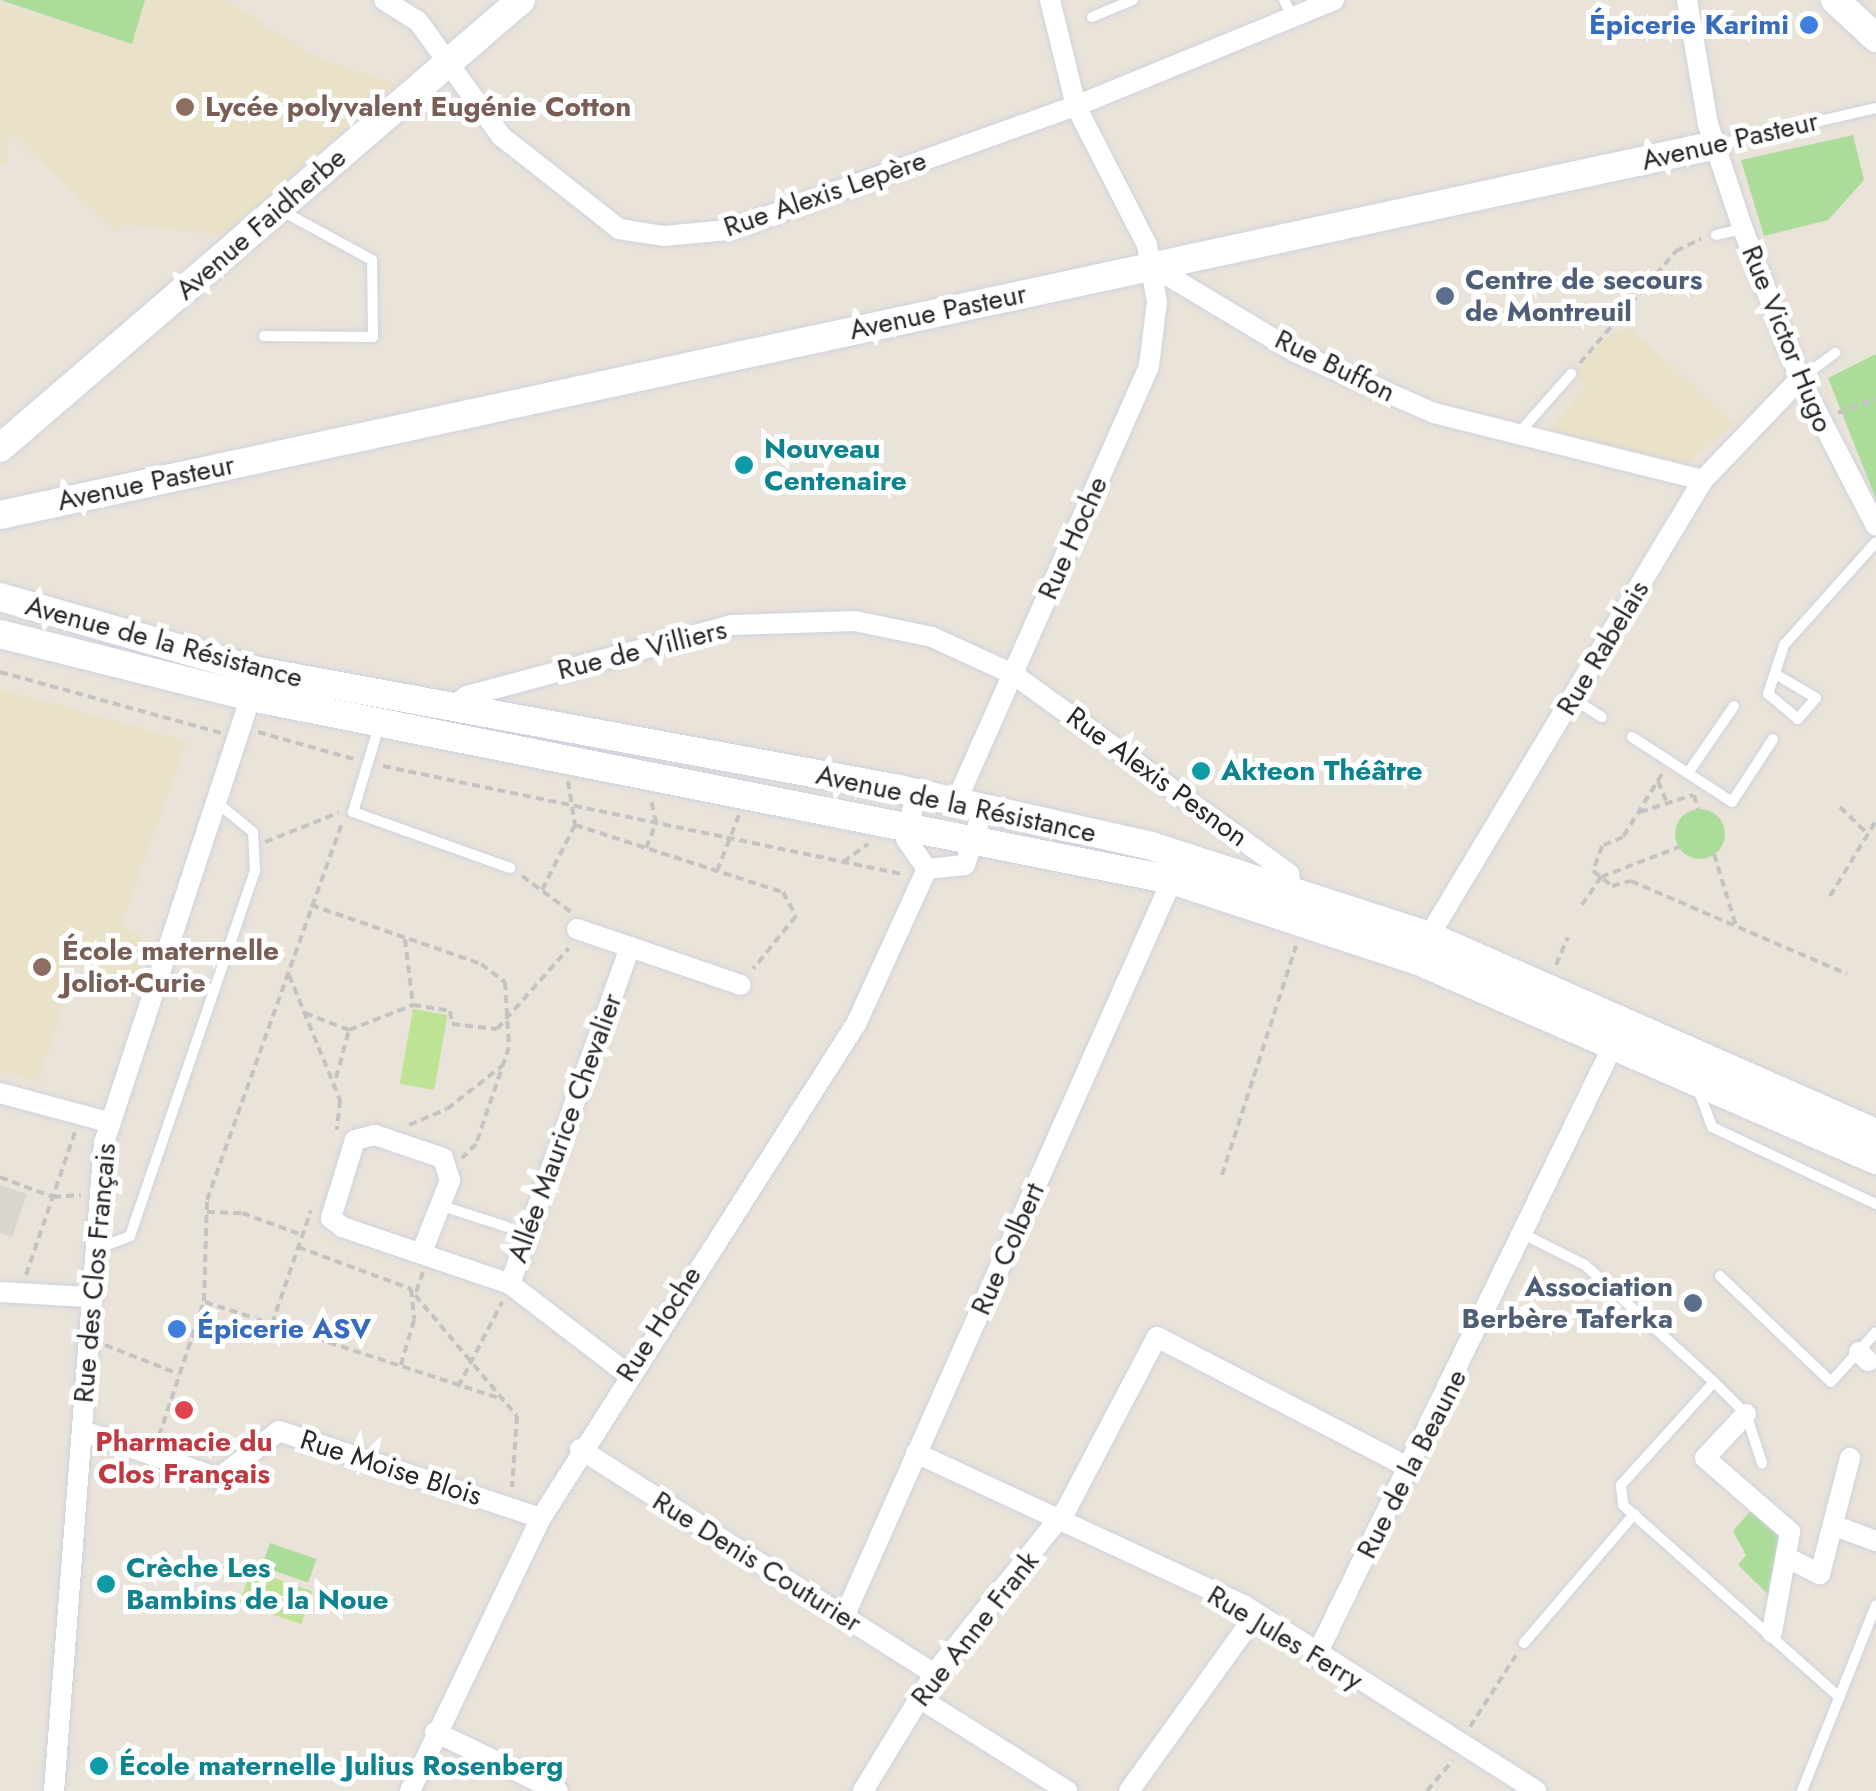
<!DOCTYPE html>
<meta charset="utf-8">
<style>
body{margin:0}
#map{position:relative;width:1876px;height:1791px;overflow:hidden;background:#e9e3d9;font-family:Jost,sans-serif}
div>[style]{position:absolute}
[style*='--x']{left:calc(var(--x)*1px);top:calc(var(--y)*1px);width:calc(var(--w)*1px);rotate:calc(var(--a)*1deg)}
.education>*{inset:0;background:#eae1c9}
.green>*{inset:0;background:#acdc99;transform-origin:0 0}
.round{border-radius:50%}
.pitch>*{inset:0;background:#bee395;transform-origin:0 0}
.plaza>*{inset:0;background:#d9d6d0}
.path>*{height:4px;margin-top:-2px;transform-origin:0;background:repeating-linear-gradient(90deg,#c3c3c3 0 8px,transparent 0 13px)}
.roads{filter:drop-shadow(0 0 2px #cfd1df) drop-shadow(0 0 2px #cfd1df)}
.lane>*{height:10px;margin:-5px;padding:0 5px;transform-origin:5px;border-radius:5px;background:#fff}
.street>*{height:20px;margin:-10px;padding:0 10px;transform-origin:10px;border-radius:10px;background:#fff}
.secondary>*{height:28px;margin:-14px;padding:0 14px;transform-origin:14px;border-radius:14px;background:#fff}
.dots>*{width:28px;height:28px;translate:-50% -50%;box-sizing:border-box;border:5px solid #fff;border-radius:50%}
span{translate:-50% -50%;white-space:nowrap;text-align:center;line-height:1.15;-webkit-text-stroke:10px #fff;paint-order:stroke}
.shop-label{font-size:28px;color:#366cbe;font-weight:700}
.right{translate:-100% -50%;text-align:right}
.left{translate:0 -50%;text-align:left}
.education-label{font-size:28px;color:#785e54;font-weight:700}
.street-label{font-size:28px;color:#272727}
.service-label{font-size:28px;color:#4e5e75;font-weight:700}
.culture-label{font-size:28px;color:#0d838f;font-weight:700}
.health-label{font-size:28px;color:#be3a42;font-weight:700}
</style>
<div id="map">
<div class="education">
<div style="clip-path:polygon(145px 0,226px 0,316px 57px,397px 84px,222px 235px,125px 224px,116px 232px,8px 131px,8px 163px,0 163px,0 3px,131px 44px)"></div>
<div style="clip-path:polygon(1629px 327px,1734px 423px,1687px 464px,1547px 432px,1586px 386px,1574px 374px,1609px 335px)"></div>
<div style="clip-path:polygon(0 689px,187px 741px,122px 923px,150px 945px,135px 986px,75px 965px,39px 1082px,0 1071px)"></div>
</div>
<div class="green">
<div style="clip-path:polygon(0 0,145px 0,132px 44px)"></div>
<div style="clip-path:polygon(1853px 135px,1864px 180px,1828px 220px,1764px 236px,1741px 160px)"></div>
<div style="clip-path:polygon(1876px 354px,1876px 499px,1828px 378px)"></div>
<div class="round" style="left:1675px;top:809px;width:50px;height:50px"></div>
<div style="clip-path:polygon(1754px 1507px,1781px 1531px,1776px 1602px,1738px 1565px,1746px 1555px,1733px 1531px)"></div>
<div style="left:270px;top:1543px;width:49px;height:25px;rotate:19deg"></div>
</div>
<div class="pitch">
<div style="left:413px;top:1009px;width:35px;height:76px;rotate:10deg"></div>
<div style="left:251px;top:1570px;width:65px;height:35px;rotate:19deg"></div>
</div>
<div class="plaza">
<div style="clip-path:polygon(0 1185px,27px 1194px,12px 1237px,0 1233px)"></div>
</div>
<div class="path">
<div style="--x:1580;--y:363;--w:148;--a:-49.4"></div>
<div style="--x:1676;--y:251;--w:28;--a:-26"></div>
<div style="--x:1838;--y:413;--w:40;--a:-20.2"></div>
<div style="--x:0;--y:672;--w:230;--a:15.4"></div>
<div style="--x:258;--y:732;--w:100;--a:15.7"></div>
<div style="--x:383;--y:766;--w:530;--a:11.76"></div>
<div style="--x:1662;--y:774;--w:74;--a:121.8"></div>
<div style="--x:1623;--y:837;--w:23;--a:157"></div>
<div style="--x:1602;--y:846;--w:27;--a:110"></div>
<div style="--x:1593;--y:871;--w:24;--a:38"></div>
<div style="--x:1612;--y:886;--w:20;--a:-15"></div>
<div style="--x:1631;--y:881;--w:235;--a:23.3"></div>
<div style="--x:568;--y:781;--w:45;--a:81"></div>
<div style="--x:1658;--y:781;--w:24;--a:68"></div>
<div style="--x:1694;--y:795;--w:15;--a:74"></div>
<div style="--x:1840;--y:807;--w:39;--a:44"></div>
<div style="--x:1640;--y:812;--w:56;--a:-17.8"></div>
<div style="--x:265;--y:842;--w:79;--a:-21.7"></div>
<div style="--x:646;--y:848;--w:27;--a:-68"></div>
<div style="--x:656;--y:823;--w:24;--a:-102"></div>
<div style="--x:1714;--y:854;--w:75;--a:73"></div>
<div style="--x:843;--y:862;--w:31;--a:-36"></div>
<div style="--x:717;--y:871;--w:60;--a:-68.6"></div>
<div style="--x:522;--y:876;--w:61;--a:36.3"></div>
<div style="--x:542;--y:890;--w:73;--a:-63.1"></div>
<div style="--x:575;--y:825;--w:219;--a:17.9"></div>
<div style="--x:783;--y:892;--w:27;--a:62"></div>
<div style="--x:796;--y:916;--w:68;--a:129.1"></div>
<div style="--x:1830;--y:896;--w:88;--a:-58.5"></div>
<div style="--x:311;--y:905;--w:180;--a:19.1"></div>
<div style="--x:481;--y:964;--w:30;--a:37"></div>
<div style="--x:505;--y:982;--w:65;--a:86.5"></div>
<div style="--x:509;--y:1047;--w:102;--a:108.8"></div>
<div style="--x:476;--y:1144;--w:20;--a:135"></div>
<div style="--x:1582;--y:905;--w:34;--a:-56"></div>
<div style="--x:1601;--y:877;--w:84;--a:-21"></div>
<div style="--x:405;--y:939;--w:66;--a:83.1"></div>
<div style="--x:1556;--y:965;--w:30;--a:-67"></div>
<div style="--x:289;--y:975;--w:135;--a:67.8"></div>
<div style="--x:340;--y:1100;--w:30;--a:96"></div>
<div style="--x:305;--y:1013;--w:47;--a:21.1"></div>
<div style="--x:349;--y:1030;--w:69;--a:-21.3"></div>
<div style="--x:413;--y:1005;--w:37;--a:9"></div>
<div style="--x:450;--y:1011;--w:13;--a:81"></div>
<div style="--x:452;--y:1024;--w:45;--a:6.3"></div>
<div style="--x:497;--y:1029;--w:108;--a:-48.4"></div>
<div style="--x:336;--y:1078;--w:50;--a:-74.8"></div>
<div style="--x:409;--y:1125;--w:41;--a:-22.8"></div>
<div style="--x:447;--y:1109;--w:70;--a:-38"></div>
<div style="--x:1222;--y:1175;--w:241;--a:-72.1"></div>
<div style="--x:0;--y:1177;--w:57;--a:20.7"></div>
<div style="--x:53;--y:1197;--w:28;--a:-4"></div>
<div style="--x:207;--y:1212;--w:35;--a:2"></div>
<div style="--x:242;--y:1213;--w:64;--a:20.1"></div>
<div style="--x:298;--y:1247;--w:121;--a:20.4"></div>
<div style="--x:411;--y:1289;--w:31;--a:84"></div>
<div style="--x:414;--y:1320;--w:50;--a:106.3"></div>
<div style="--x:423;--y:1272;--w:24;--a:109"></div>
<div style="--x:415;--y:1295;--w:158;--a:49.9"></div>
<div style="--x:517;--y:1416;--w:71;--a:94"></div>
<div style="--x:26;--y:1275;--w:151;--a:-71.1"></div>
<div style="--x:205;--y:1302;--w:315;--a:18.1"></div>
<div style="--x:272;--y:1324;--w:120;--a:-71.1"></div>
<div style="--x:105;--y:1345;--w:79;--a:21.4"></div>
<div style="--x:458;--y:1387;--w:96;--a:-62.6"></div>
<div style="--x:159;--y:1436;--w:142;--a:-71.6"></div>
<div style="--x:204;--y:1301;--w:101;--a:-88.3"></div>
<div style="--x:207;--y:1200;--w:401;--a:-70.3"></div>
<div style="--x:1470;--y:1727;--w:85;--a:-57.4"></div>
<div style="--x:1427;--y:1791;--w:40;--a:-50"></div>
</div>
<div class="roads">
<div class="lane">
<div style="--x:1284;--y:0;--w:20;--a:63"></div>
<div style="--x:1092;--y:17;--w:44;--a:-22.5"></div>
<div style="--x:1716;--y:145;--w:164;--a:-13"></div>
<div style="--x:1716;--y:235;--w:28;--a:-13"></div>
<div style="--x:264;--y:336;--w:109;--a:0.5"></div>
<div style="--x:373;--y:337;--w:77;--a:-90.7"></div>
<div style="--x:372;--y:260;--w:102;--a:-151.4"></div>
<div style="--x:1800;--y:379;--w:44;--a:-36.6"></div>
<div style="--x:1519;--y:433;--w:79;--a:-48.6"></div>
<div style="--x:1777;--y:675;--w:45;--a:30.5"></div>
<div style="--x:1816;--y:698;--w:28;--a:131"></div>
<div style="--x:1798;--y:719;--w:39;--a:-140"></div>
<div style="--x:1768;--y:694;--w:52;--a:-71.9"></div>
<div style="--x:1784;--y:645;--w:138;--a:-48.2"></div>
<div style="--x:1573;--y:699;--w:34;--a:32"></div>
<div style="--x:380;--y:723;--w:93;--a:106.9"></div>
<div style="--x:353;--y:812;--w:167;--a:19.6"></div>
<div style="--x:1632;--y:737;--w:119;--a:33"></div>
<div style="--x:1732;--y:802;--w:75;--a:-56.9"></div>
<div style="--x:1688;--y:773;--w:81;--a:-55.5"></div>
<div style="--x:1698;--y:1089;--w:40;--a:69.8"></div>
<div style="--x:1712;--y:1127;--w:181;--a:25.2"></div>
<div style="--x:439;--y:1205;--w:71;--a:17.9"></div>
<div style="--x:1525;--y:1235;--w:67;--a:26.6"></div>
<div style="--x:1585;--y:1265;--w:174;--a:42.2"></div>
<div style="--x:1714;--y:1382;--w:139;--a:132.1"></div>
<div style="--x:1621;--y:1485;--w:20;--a:84"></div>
<div style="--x:1623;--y:1505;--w:288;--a:41.6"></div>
<div style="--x:94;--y:1250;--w:39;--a:-21"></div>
<div style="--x:130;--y:1236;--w:387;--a:-71.1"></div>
<div style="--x:255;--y:870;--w:38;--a:-93"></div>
<div style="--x:253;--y:832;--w:43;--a:-140.7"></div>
<div style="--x:1720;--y:1276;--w:153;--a:43.7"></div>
<div style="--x:1831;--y:1382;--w:67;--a:-48"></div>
<div style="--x:1714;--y:1382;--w:45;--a:45"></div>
<div style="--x:1746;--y:1414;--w:52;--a:71.9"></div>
<div style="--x:1524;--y:1643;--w:170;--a:-49.5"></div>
<div style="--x:1802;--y:1791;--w:200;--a:-68.3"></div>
</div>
<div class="street">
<div style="--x:384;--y:0;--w:40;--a:32"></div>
<div style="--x:418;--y:21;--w:142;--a:54.2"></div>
<div style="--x:501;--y:136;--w:150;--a:38.2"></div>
<div style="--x:619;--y:229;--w:46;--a:8.8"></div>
<div style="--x:664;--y:236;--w:65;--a:-5.3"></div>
<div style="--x:729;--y:230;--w:368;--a:-19.7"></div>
<div style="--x:1076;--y:106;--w:279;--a:-22.3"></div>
<div style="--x:1687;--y:0;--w:126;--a:80.4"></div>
<div style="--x:1708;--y:124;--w:111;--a:71.6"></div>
<div style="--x:1743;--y:229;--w:160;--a:69.2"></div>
<div style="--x:1800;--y:379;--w:165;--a:62.7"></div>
<div style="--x:1152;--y:266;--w:167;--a:31"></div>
<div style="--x:1295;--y:352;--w:152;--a:23.7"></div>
<div style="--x:1434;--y:413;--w:277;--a:14"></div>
<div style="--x:449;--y:709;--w:22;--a:-36"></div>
<div style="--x:467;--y:696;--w:274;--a:-15"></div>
<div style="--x:732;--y:625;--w:123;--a:-1.9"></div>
<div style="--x:855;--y:621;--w:79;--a:11.7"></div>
<div style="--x:932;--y:637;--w:89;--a:24.6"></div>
<div style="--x:1013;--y:674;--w:341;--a:35.9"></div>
<div style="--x:1289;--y:874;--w:14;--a:82"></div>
<div style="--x:916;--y:792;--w:48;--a:102"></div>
<div style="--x:906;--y:839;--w:37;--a:55"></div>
<div style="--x:927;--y:869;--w:38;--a:-6"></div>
<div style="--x:965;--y:865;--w:58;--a:-71.9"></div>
<div style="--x:956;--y:802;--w:477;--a:-66.1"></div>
<div style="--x:1149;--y:366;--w:64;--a:-82.9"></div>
<div style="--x:1157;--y:302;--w:58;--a:-100"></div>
<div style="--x:1147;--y:245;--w:156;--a:-117.1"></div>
<div style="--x:1076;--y:106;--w:109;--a:-103.8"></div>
<div style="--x:577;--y:929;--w:56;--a:18.8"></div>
<div style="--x:630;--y:947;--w:358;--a:109.6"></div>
<div style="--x:510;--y:1284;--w:146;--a:37.5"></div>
<div style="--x:1429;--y:936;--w:532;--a:-59"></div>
<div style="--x:1703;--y:480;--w:140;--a:-46.2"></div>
<div style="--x:630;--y:947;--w:117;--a:18.9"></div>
<div style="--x:0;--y:1093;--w:112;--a:15"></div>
<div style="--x:422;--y:1252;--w:77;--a:-68.7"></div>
<div style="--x:450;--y:1180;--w:23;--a:-108"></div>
<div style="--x:443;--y:1158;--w:72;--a:-161.3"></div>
<div style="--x:375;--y:1135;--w:21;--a:166"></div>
<div style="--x:355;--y:1140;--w:82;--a:107.1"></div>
<div style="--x:331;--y:1218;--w:14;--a:39"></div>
<div style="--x:342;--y:1227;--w:177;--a:18.7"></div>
<div style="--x:0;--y:1292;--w:89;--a:3.2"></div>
<div style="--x:1859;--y:1352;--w:13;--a:45"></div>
<div style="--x:1746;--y:1414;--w:60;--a:133"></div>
<div style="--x:1705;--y:1458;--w:113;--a:41"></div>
<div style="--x:1790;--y:1532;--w:102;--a:100.2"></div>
<div style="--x:83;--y:1431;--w:144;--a:19.1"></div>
<div style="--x:219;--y:1478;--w:76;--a:-38.1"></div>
<div style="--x:279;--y:1431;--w:276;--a:18.4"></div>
<div style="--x:580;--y:1449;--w:419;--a:32.4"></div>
<div style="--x:916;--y:1453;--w:363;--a:24.9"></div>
<div style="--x:1245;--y:1606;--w:345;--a:32.4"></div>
<div style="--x:1835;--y:1526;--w:44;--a:20.1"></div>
<div style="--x:1786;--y:1557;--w:38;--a:27"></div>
<div style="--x:1820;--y:1574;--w:120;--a:-75.5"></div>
<div style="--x:844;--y:1617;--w:807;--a:-66.01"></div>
<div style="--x:1316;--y:1656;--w:670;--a:-64.05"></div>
<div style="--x:919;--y:1698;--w:175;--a:32.1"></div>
<div style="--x:435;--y:1732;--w:136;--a:25.6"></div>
<div style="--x:54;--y:1791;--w:650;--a:-85.59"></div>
<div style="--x:104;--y:1143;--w:482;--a:-71.8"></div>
<div style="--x:410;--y:1791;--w:303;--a:-64.4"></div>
<div style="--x:541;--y:1518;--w:586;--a:-57.48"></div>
<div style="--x:856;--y:1024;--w:170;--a:-65.4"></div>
<div style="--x:863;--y:1791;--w:137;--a:-58.7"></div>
<div style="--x:934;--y:1674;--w:211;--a:-51.2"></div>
<div style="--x:1066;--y:1510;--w:195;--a:-62.3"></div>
<div style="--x:1157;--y:1337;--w:285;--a:27.4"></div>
<div style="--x:1129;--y:1791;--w:214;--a:-54.3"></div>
</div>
<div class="secondary">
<div style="--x:1835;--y:0;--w:56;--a:42.8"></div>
<div style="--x:0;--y:448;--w:687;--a:-40.69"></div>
<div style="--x:0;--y:515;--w:1754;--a:-12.17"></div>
<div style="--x:0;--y:597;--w:268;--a:16"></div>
<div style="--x:258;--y:671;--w:652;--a:10.43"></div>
<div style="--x:899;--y:789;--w:258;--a:12.7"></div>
<div style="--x:1151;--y:846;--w:292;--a:17.9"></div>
<div style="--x:1429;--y:936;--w:488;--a:23.8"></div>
<div style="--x:0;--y:634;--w:259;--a:14.1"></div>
<div style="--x:251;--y:697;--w:939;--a:11.24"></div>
<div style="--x:1172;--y:880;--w:257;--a:18.2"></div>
<div style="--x:1416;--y:960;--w:502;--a:23.5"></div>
</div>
</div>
<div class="dots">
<div style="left:1809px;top:25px;background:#3f7fe0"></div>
<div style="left:185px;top:107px;background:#8d6e63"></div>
<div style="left:1445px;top:296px;background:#5c6f8a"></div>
<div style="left:744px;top:465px;background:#0f9aa8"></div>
<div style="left:1201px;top:771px;background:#0f9aa8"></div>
<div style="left:42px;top:967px;background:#8d6e63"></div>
<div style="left:1693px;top:1303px;background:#5c6f8a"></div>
<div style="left:177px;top:1329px;background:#3f7fe0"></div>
<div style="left:184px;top:1410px;background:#e0444e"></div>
<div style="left:106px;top:1584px;background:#0f9aa8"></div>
<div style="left:99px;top:1766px;background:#0f9aa8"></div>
</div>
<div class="shop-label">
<span class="right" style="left:1789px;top:25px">Épicerie Karimi</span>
<span class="left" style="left:197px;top:1329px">Épicerie ASV</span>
</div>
<div class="education-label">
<span class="left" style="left:205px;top:107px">Lycée polyvalent Eugénie Cotton</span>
<span class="left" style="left:62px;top:967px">École maternelle<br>Joliot-Curie</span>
</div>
<div class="street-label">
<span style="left:1730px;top:141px;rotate:-13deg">Avenue Pasteur</span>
<span style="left:825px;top:194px;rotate:-19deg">Rue Alexis Lepère</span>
<span style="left:261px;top:224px;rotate:-41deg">Avenue Faidherbe</span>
<span style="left:938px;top:312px;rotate:-12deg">Avenue Pasteur</span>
<span style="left:1787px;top:339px;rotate:68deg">Rue Victor Hugo</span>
<span style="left:1335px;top:366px;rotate:26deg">Rue Buffon</span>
<span style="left:146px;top:483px;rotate:-12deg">Avenue Pasteur</span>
<span style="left:1073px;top:538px;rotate:-66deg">Rue Hoche</span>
<span style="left:164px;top:642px;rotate:15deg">Avenue de la Résistance</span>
<span style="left:1603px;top:648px;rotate:-59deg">Rue Rabelais</span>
<span style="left:642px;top:650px;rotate:-14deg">Rue de Villiers</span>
<span style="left:1157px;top:777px;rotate:36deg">Rue Alexis Pesnon</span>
<span style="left:956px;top:804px;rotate:12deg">Avenue de la Résistance</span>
<span style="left:565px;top:1128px;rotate:-70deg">Allée Maurice Chevalier</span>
<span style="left:1008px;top:1249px;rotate:-66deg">Rue Colbert</span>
<span style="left:95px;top:1273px;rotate:-85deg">Rue des Clos Français</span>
<span style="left:659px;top:1324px;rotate:-57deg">Rue Hoche</span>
<span style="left:1412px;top:1464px;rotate:-63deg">Rue de la Beaune</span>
<span style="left:391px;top:1468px;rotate:18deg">Rue Moise Blois</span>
<span style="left:757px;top:1562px;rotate:32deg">Rue Denis Couturier</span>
<span style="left:975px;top:1629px;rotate:-52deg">Rue Anne Frank</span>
<span style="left:1285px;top:1638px;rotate:31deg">Rue Jules Ferry</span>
</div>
<div class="service-label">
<span class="left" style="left:1465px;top:296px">Centre de secours<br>de Montreuil</span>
<span class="right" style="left:1673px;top:1303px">Association<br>Berbère Taferka</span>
</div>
<div class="culture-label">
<span class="left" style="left:764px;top:465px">Nouveau<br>Centenaire</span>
<span class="left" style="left:1221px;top:771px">Akteon Théâtre</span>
<span class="left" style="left:126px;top:1584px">Crèche Les<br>Bambins de la Noue</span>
<span class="left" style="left:119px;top:1766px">École maternelle Julius Rosenberg</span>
</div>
<div class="health-label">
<span style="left:184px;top:1458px">Pharmacie du<br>Clos Français</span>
</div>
</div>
